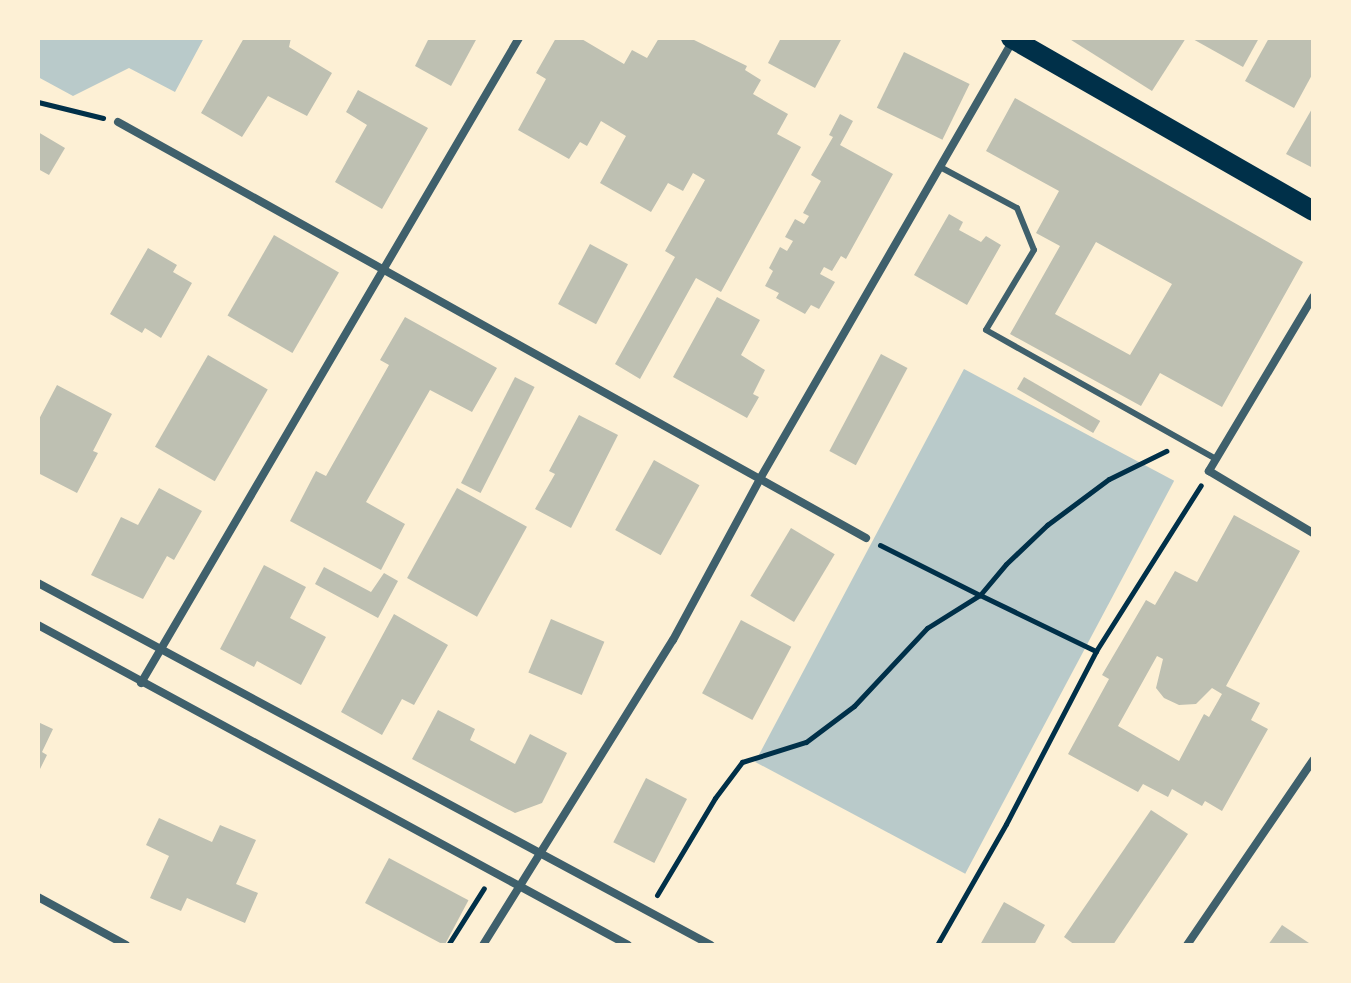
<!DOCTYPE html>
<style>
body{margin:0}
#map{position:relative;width:1351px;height:983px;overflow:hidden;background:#fdf0d5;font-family:Lato,sans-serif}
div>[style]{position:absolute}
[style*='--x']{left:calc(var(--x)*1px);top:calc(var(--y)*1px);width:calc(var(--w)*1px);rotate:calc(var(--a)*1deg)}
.green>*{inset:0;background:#b9caca;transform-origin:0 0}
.building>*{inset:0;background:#bec0b2;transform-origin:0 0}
.path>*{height:5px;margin:-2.5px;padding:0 2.5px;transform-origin:2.5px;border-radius:2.5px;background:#003049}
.service>*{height:6px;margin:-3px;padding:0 3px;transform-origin:3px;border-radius:3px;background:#3f606c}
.minor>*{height:8px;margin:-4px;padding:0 4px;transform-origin:4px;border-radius:4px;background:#3f606c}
.primary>*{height:20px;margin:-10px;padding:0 10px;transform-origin:10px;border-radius:10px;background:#003049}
span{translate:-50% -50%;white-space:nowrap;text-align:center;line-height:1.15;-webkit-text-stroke:8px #fdf0d5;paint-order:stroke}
.frame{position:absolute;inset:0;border:40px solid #fdf0d5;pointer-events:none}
</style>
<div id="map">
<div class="green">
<div style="clip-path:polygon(38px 38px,204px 38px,175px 92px,129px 68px,73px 96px,38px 77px)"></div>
<div style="left:964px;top:369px;width:238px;height:445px;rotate:28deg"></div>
</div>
<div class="building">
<div style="clip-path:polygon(244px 38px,291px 38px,289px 47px,332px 73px,307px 116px,268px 96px,242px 137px,201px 113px)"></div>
<div style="clip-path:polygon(429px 38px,477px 38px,451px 86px,415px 66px)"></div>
<div style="clip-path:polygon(556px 38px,580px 38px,624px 64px,632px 50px,647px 58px,659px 38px,690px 38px,747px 66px,745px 70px,761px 80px,753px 94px,788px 114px,777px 134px,801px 147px,721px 292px,696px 278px,640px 379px,615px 364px,675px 257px,665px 251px,705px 180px,693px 173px,683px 191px,668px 183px,651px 212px,600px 183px,626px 136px,601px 121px,587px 146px,580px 142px,569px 159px,518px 130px,546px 79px,536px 73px)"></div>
<div style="clip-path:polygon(781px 38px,842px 38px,815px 88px,768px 63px)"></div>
<div style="clip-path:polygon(1068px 38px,1186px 38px,1152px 91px)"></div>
<div style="clip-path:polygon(1191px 38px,1259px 38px,1243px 67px)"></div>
<div style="clip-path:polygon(1269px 38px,1313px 38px,1313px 73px,1294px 108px,1245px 81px)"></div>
<div style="left:904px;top:52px;width:73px;height:62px;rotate:26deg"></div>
<div style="clip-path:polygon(358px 90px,428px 128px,382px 209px,335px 182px,367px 125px,346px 112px)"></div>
<div style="clip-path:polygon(evenodd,1015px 98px,1303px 262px,1222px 407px,1160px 373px,1141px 406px,1010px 334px,1060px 246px,1036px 233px,1059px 191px,986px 151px,1015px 98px,1096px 242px,1172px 284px,1130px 355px,1055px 314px,1096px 242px)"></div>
<div style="clip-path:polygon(1313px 107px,1313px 168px,1286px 154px)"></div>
<div style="clip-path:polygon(840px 114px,853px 121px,840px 145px,893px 174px,846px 259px,841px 256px,832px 271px,824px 267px,820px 274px,835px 282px,819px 309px,811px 305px,805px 314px,776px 298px,779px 293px,765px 286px,773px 271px,769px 268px,780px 247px,787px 251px,793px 241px,785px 237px,795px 219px,804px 224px,809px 216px,803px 213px,821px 181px,811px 175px,833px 137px,829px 135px)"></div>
<div style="clip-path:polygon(38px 132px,65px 148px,49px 175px,38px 169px)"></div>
<div style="clip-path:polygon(949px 214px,963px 222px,959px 230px,981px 242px,986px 236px,1001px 245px,967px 305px,914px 275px)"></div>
<div style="left:274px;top:235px;width:75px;height:93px;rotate:30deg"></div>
<div style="left:590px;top:244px;width:43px;height:68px;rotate:28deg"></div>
<div style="clip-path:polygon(148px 248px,177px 265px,173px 272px,192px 283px,161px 338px,145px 328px,142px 333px,110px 314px)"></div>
<div style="clip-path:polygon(717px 297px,760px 320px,741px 355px,765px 370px,753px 394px,759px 397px,747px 418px,673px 377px)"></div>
<div style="clip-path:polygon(405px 317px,497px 368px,472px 412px,430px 390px,366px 502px,405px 524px,381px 570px,290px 521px,316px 471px,326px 476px,389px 365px,380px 360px)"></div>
<div style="left:881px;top:354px;width:30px;height:110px;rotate:28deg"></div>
<div style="left:208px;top:355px;width:69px;height:106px;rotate:30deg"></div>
<div style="left:515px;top:377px;width:22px;height:119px;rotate:27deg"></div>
<div style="left:1024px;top:377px;width:88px;height:14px;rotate:30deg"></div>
<div style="clip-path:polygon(57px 385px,112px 414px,93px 451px,98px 453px,77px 493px,38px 473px,38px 421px)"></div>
<div style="clip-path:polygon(579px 415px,618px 435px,571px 528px,535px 509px,555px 474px,549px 471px)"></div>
<div style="left:654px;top:460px;width:52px;height:80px;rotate:29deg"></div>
<div style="clip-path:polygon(159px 488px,202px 511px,174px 560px,167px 556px,143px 599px,91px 575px,121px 517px,138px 525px)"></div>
<div style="left:457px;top:488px;width:80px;height:103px;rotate:29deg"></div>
<div style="clip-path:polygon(evenodd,1234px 515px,1300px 551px,1226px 686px,1260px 703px,1251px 720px,1268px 729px,1222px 811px,1205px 801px,1202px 806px,1172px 789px,1168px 797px,1143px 784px,1138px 792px,1068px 754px,1109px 679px,1102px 675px,1146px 600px,1155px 605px,1175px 571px,1197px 582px,1234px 515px,1157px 656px,1163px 659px,1156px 688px,1164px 698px,1179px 705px,1196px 704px,1212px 688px,1222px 694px,1209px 717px,1204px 714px,1179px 761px,1118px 726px,1157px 656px)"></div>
<div style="left:791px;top:528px;width:51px;height:79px;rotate:31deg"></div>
<div style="clip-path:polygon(264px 565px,306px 587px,290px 618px,326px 637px,301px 685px,257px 661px,254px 667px,220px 649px)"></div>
<div style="clip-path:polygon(324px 567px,371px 592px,384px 573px,398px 581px,378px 618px,315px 584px)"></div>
<div style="clip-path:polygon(394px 614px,448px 645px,414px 705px,402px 699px,382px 735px,341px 712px)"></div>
<div style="left:551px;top:619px;width:58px;height:58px;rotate:23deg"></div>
<div style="left:741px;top:620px;width:57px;height:83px;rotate:28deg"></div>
<div style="clip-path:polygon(438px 710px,475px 729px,470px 740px,515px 764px,530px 734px,567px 753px,542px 803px,515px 813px,412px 759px)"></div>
<div style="clip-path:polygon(38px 722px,53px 729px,42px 752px,47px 755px,38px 773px)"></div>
<div style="left:646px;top:778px;width:46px;height:72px;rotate:27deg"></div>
<div style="clip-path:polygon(1151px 810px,1188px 834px,1113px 945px,1075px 945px,1064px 937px)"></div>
<div style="clip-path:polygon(159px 818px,212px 842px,220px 825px,256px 840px,236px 884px,258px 893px,245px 923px,187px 898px,181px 911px,150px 898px,169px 856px,146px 845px)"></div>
<div style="left:389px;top:858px;width:90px;height:51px;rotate:28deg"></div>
<div style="clip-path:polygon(1004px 902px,1045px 925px,1034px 945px,980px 945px)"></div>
<div style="clip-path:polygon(1282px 925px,1312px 945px,1268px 945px)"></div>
</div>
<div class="path">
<div style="--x:38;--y:102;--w:67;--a:13.8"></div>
<div style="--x:880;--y:545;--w:112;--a:26.6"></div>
<div style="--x:980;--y:595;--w:40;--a:-50"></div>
<div style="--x:1006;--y:564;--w:57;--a:-43.6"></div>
<div style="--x:1047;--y:525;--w:77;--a:-36.6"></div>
<div style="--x:1109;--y:479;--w:64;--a:-26.2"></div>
<div style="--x:657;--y:895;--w:113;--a:-59.1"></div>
<div style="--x:715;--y:798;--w:45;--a:-53.1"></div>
<div style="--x:742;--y:762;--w:67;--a:-17.4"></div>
<div style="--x:806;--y:742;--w:60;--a:-36.9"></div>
<div style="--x:854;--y:706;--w:107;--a:-46.9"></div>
<div style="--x:927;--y:628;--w:62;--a:-31.9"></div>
<div style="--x:980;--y:595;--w:129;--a:25.8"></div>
<div style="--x:448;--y:945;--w:67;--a:-57.7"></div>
<div style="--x:937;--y:945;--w:139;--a:-60.3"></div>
<div style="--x:1006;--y:824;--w:195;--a:-62.5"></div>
<div style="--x:1096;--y:651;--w:196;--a:-57.7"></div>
</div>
<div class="service">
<div style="--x:942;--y:168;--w:85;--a:28.1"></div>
<div style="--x:1017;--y:208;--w:45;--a:68"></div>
<div style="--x:1034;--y:250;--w:93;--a:121"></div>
<div style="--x:986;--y:330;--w:264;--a:29.3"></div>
</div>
<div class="minor">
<div style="--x:118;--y:122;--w:856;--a:29.08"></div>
<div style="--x:1313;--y:297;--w:203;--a:120.9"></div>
<div style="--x:1209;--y:471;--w:121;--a:30.8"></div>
<div style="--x:38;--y:583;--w:764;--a:28.28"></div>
<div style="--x:38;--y:625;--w:671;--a:28.47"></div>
<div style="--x:141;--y:683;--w:748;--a:-59.63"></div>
<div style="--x:38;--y:897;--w:100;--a:28.6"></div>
<div style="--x:483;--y:945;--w:359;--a:-58.1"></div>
<div style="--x:673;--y:640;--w:185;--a:-61.6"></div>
<div style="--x:761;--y:477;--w:502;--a:-60.01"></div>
<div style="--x:1187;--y:945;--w:224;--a:-55.7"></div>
</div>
<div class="primary">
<div style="--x:1011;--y:38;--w:348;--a:29.8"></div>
</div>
<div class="frame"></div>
</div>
